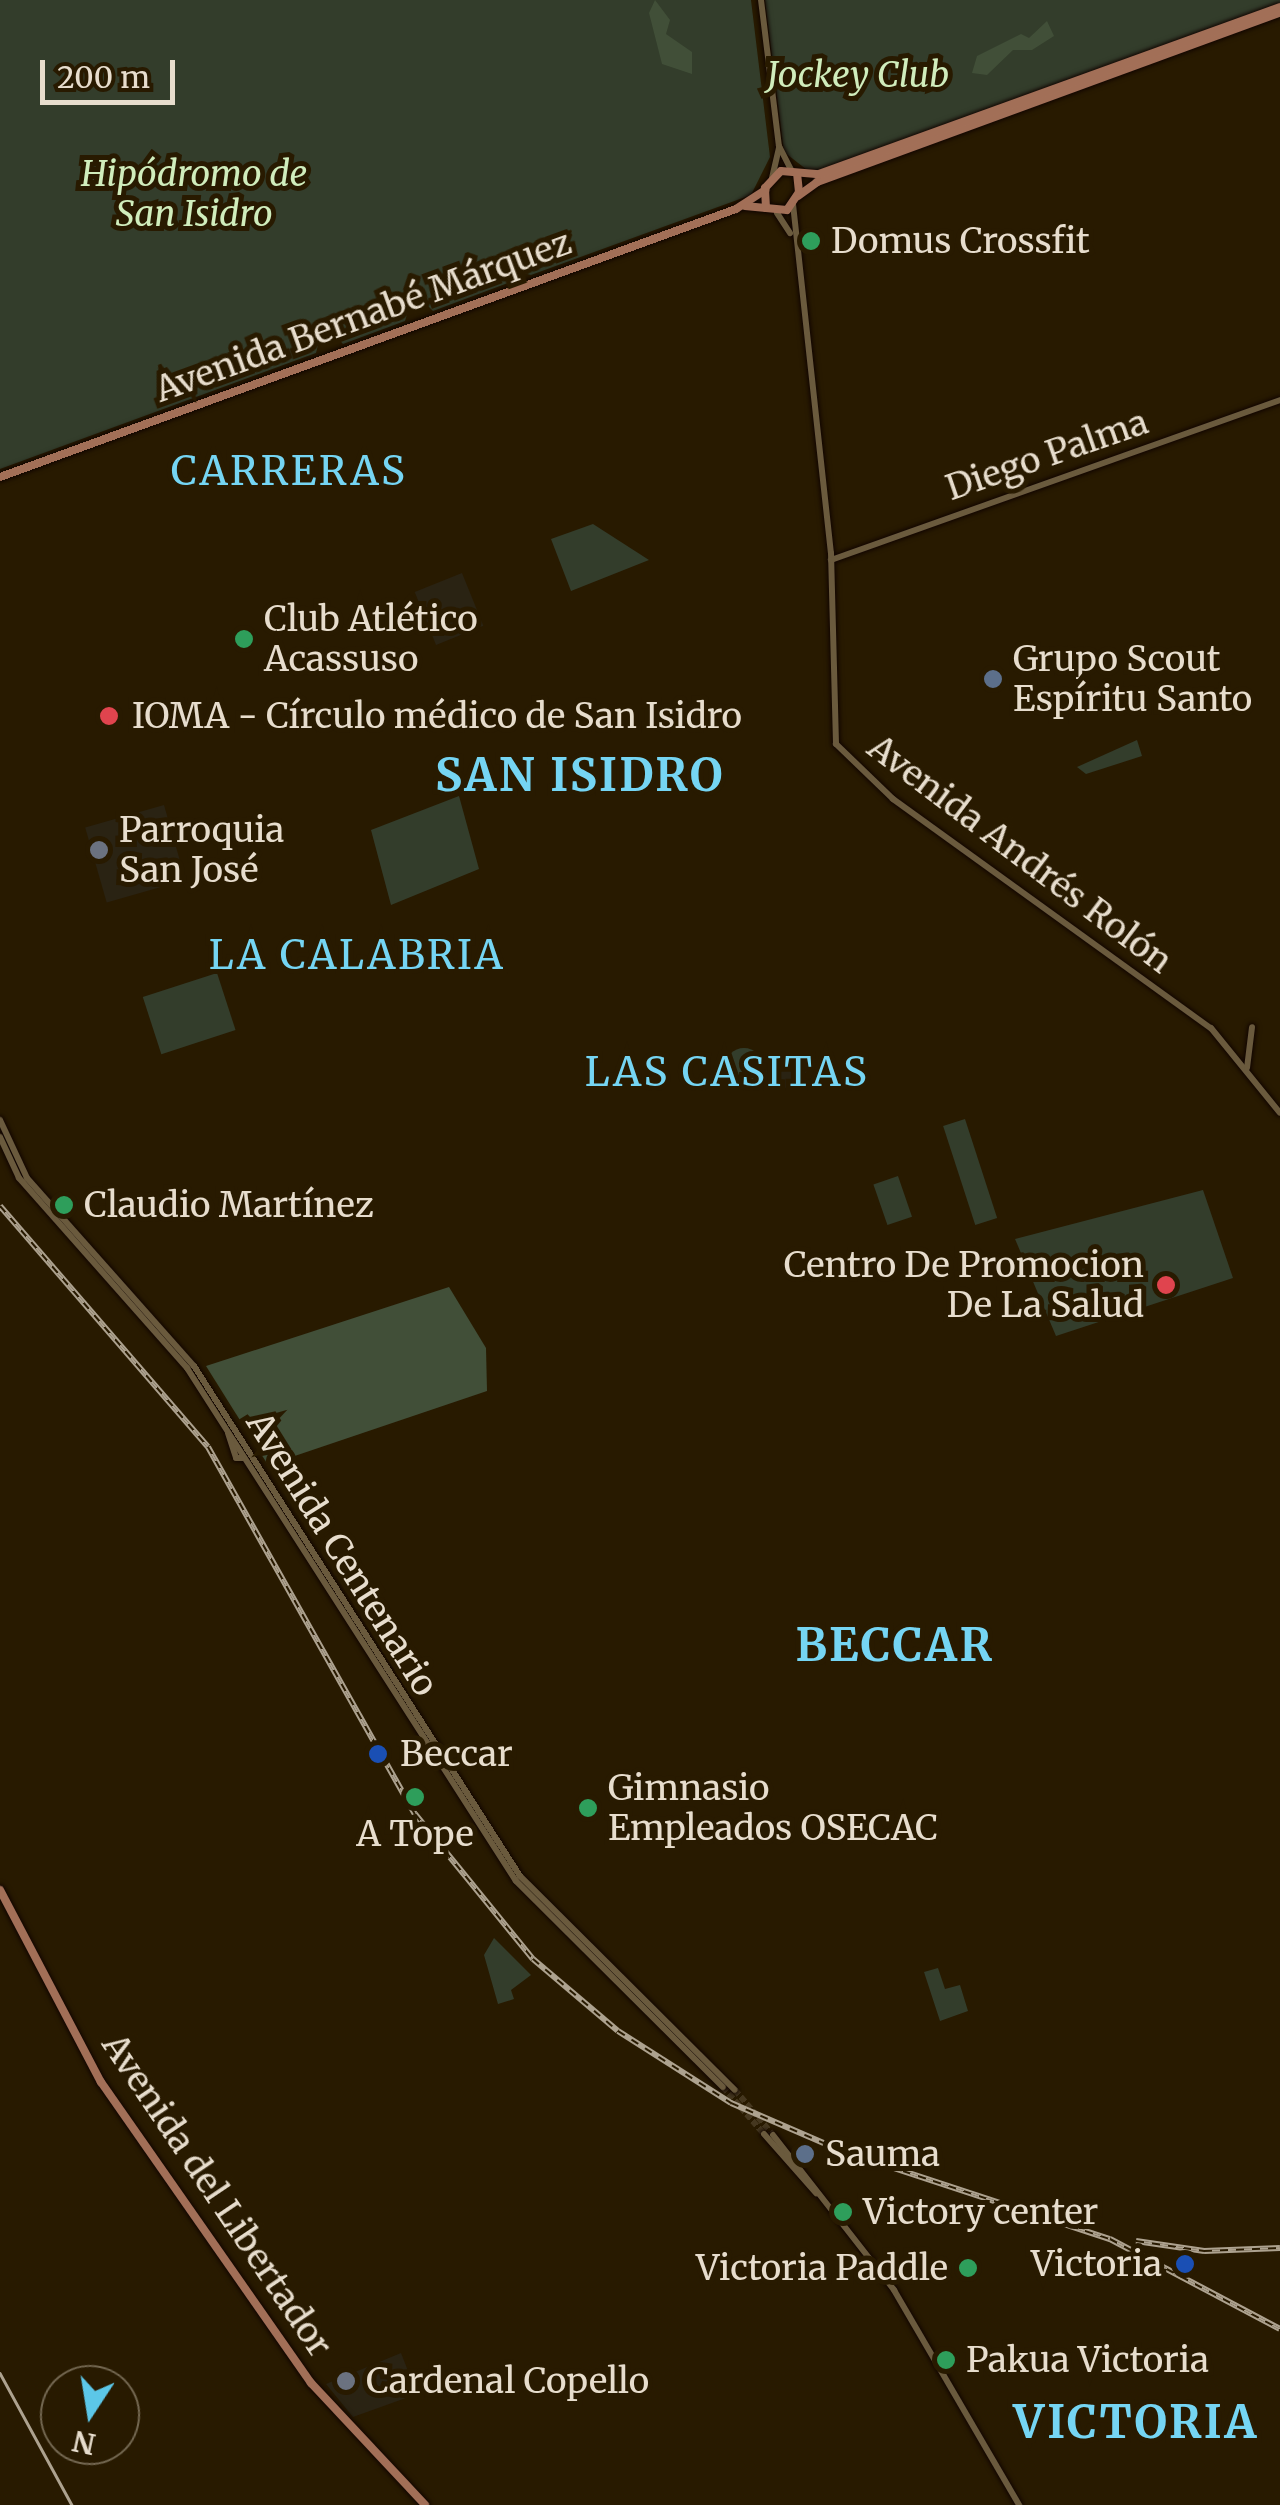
<!DOCTYPE html>
<meta charset="utf-8">
<style>
body{margin:0}
#map{position:relative;width:1280px;height:2505px;overflow:hidden;background:#281a00;font-family:Merriweather,serif}
div>[style]{position:absolute}
[style*='--x']{left:calc(var(--x)*1px);top:calc(var(--y)*1px);width:calc(var(--w)*1px);rotate:calc(var(--a)*1deg)}
.education>*{inset:0;background:#2a2313;transform-origin:0 0}
.green>*{inset:0;background:#333d2b;transform-origin:0 0}
.round{border-radius:50%}
.forest>*{inset:0;background:#414f38}
.secondary-tunnel>*{height:6px;margin-top:-3px;transform-origin:0;background:repeating-linear-gradient(90deg,#45371f 0 6px,transparent 0 9px)}
.roads{filter:drop-shadow(0 0 2px #110500) drop-shadow(0 0 2px #110500)}
.secondary>*{height:6px;margin:-3px;padding:0 3px;transform-origin:3px;border-radius:3px;background:#6a5a3d}
.primary>*{height:8px;margin:-4px;padding:0 4px;transform-origin:4px;border-radius:4px;background:#a26f57}
.tram>*{height:2.5px;margin:-1.25px;padding:0 1.25px;transform-origin:1.25px;border-radius:1.25px;background:#ada28f}
.rail>*{height:6px;margin-top:-3px;transform-origin:0;background:repeating-linear-gradient(90deg,#281a00 0 8px,#ada28f 0 16px);box-sizing:border-box;border-block:2px solid #ada28f}
.dots>*{width:28px;height:28px;translate:-50% -50%;box-sizing:border-box;border:5px solid #281a00;border-radius:50%}
span{translate:-50% -50%;white-space:nowrap;text-align:center;line-height:1.15;-webkit-text-stroke:10px #281a00;paint-order:stroke}
.park-label{font-size:35px;color:#d0edbc;font-style:italic}
.poi-label{font-size:35px;color:#e7ddcd}
.left{translate:0 -50%;text-align:left}
.right{translate:-100% -50%;text-align:right}
.street-label{font-size:35px;color:#e7ddcd}
.quarter-label{font-size:40px;color:#75d5f3;letter-spacing:2.5px}
.district-label{font-size:45px;color:#75d5f3;font-weight:700;letter-spacing:2.5px}
.north{position:absolute;left:40px;top:2365px;width:100px;height:100px;box-sizing:border-box;background:#281a00;border:2px solid #746852;border-radius:50%;rotate:192deg;font-size:28px;font-weight:700;line-height:40px;text-align:center;color:#e7ddcd}
.north::after{content:'';display:block;margin:auto;width:35px;height:45px;background:#5cc7e8;clip-path:polygon(50% 0,100% 100%,50% 72%,0 100%)}
.scale{position:absolute;left:40px;top:60px;width:135px;height:45px;box-sizing:border-box;border:5px solid #e7ddcd;border-top:0;padding-left:12px;font-size:30px;line-height:35px;white-space:nowrap;color:#e7ddcd;-webkit-text-stroke:8px #281a00;paint-order:stroke}
</style>
<div id="map">
<div class="education">
<div style="left:462px;top:573px;width:57px;height:51px;rotate:68deg"></div>
<div style="left:164px;top:805px;width:78px;height:82px;rotate:74deg"></div>
<div style="clip-path:polygon(795px 1056px,798px 1064px,816px 1059px,797px 1084px,782px 1089px,760px 1082px,770px 1065px)"></div>
<div style="clip-path:polygon(401px 2353px,417px 2394px,353px 2417px,326px 2384px)"></div>
</div>
<div class="green">
<div style="clip-path:polygon(0 0,751px 0,770px 157px,751px 195px,531px 275px,516px 271px,508px 283px,433px 311px,425px 303px,409px 308px,405px 321px,343px 344px,336px 336px,319px 341px,316px 353px,0 469px)"></div>
<div style="clip-path:polygon(765px 0,1280px 0,1280px 6px,811px 173px,784px 152px)"></div>
<div style="clip-path:polygon(593px 524px,649px 560px,571px 591px,551px 539px)"></div>
<div style="clip-path:polygon(1137px 740px,1142px 756px,1086px 774px,1077px 767px)"></div>
<div style="clip-path:polygon(459px 796px,479px 869px,391px 905px,371px 830px)"></div>
<div style="left:217px;top:973px;width:60px;height:78px;rotate:72deg"></div>
<div class="round" style="left:725px;top:1048px;width:38px;height:38px"></div>
<div style="left:965px;top:1119px;width:104px;height:23px;rotate:72deg"></div>
<div style="left:898px;top:1176px;width:43px;height:26px;rotate:71deg"></div>
<div style="clip-path:polygon(1203px 1190px,1233px 1278px,1056px 1336px,1015px 1239px)"></div>
<div style="clip-path:polygon(494px 1938px,531px 1975px,511px 1990px,514px 1999px,498px 2004px,484px 1955px)"></div>
<div style="clip-path:polygon(938px 1968px,945px 1989px,960px 1985px,968px 2011px,940px 2021px,924px 1972px)"></div>
</div>
<div class="forest">
<div style="clip-path:polygon(655px 0,670px 20px,666px 34px,692px 52px,692px 74px,662px 64px,649px 13px)"></div>
<div style="clip-path:polygon(1047px 21px,1054px 36px,1032px 50px,1013px 50px,987px 75px,972px 73px,977px 56px,1021px 34px,1029px 38px)"></div>
<div style="clip-path:polygon(449px 1287px,486px 1348px,487px 1391px,268px 1465px,206px 1366px)"></div>
</div>
<div class="secondary-tunnel">
<div style="--x:723;--y:2087;--w:62;--a:48.9"></div>
<div style="--x:735;--y:2090;--w:59;--a:49.8"></div>
</div>
<div class="roads">
<div class="secondary">
<div style="--x:761;--y:0;--w:147;--a:83"></div>
<div style="--x:779;--y:146;--w:27;--a:63"></div>
<div style="--x:772;--y:178;--w:32;--a:-77"></div>
<div style="--x:793;--y:204;--w:351;--a:83.8"></div>
<div style="--x:831;--y:553;--w:191;--a:88.5"></div>
<div style="--x:836;--y:744;--w:79;--a:44"></div>
<div style="--x:893;--y:799;--w:392;--a:35.8"></div>
<div style="--x:1211;--y:1028;--w:109;--a:50.9"></div>
<div style="--x:777;--y:213;--w:24;--a:57"></div>
<div style="--x:831;--y:560;--w:477;--a:-19.6"></div>
<div style="--x:1247;--y:1068;--w:41;--a:-83"></div>
<div style="--x:0;--y:1120;--w:64;--a:65"></div>
<div style="--x:27;--y:1178;--w:251;--a:48.4"></div>
<div style="--x:194;--y:1366;--w:605;--a:57.41"></div>
<div style="--x:520;--y:1876;--w:303;--a:44.9"></div>
<div style="--x:0;--y:1137;--w:45;--a:65.1"></div>
<div style="--x:19;--y:1178;--w:254;--a:48.5"></div>
<div style="--x:187;--y:1368;--w:609;--a:57.33"></div>
<div style="--x:516;--y:1881;--w:292;--a:44.9"></div>
<div style="--x:228;--y:1433;--w:26;--a:72"></div>
<div style="--x:236;--y:1458;--w:7;--a:0"></div>
<div style="--x:764;--y:2134;--w:79;--a:48.6"></div>
<div style="--x:773;--y:2135;--w:197;--a:52"></div>
<div style="--x:894;--y:2290;--w:249;--a:59.8"></div>
</div>
<div class="primary">
<div style="--x:798;--y:196;--w:24;--a:-36"></div>
<div style="--x:817;--y:182;--w:493;--a:-20.1"></div>
<div style="--x:745;--y:206;--w:42;--a:5.4"></div>
<div style="--x:787;--y:210;--w:22;--a:-56"></div>
<div style="--x:799;--y:192;--w:18;--a:-96"></div>
<div style="--x:766;--y:208;--w:20;--a:-93"></div>
<div style="--x:765;--y:188;--w:23;--a:-47"></div>
<div style="--x:781;--y:171;--w:38;--a:5"></div>
<div style="--x:819;--y:174;--w:490;--a:-19.9"></div>
<div style="--x:0;--y:477;--w:783;--a:-20.01"></div>
<div style="--x:736;--y:209;--w:35;--a:-33"></div>
<div style="--x:0;--y:1890;--w:217;--a:62.3"></div>
<div style="--x:101;--y:2082;--w:367;--a:55.1"></div>
<div style="--x:311;--y:2383;--w:167;--a:46.9"></div>
</div>
</div>
<div class="tram">
<div style="--x:0;--y:2373;--w:150;--a:61.4"></div>
</div>
<div class="rail">
<div style="--x:0;--y:1206;--w:318;--a:49.2"></div>
<div style="--x:208;--y:1447;--w:421;--a:60.6"></div>
<div style="--x:415;--y:1814;--w:187;--a:50.9"></div>
<div style="--x:533;--y:1959;--w:111;--a:40.3"></div>
<div style="--x:618;--y:2031;--w:134;--a:32.5"></div>
<div style="--x:731;--y:2103;--w:121;--a:23.4"></div>
<div style="--x:842;--y:2151;--w:282;--a:18.2"></div>
<div style="--x:1110;--y:2239;--w:192;--a:27.9"></div>
<div style="--x:1136;--y:2241;--w:69;--a:8.4"></div>
<div style="--x:1204;--y:2251;--w:76;--a:-2.3"></div>
</div>
<div class="dots">
<div style="left:811px;top:241px;background:#2e9e5b"></div>
<div style="left:244px;top:639px;background:#2e9e5b"></div>
<div style="left:993px;top:679px;background:#5c6f8a"></div>
<div style="left:109px;top:716px;background:#e0444e"></div>
<div style="left:99px;top:850px;background:#6b7280"></div>
<div style="left:64px;top:1205px;background:#2e9e5b"></div>
<div style="left:1166px;top:1285px;background:#e0444e"></div>
<div style="left:378px;top:1754px;background:#1a4fb4"></div>
<div style="left:415px;top:1797px;background:#2e9e5b"></div>
<div style="left:588px;top:1808px;background:#2e9e5b"></div>
<div style="left:805px;top:2154px;background:#5c6f8a"></div>
<div style="left:843px;top:2212px;background:#2e9e5b"></div>
<div style="left:1185px;top:2264px;background:#1a4fb4"></div>
<div style="left:968px;top:2268px;background:#2e9e5b"></div>
<div style="left:946px;top:2360px;background:#2e9e5b"></div>
<div style="left:346px;top:2381px;background:#6b7280"></div>
</div>
<div class="park-label">
<span style="left:858px;top:75px">Jockey Club</span>
<span style="left:194px;top:194px">Hipódromo de<br>San Isidro</span>
</div>
<div class="poi-label">
<span class="left" style="left:831px;top:241px">Domus Crossfit</span>
<span class="left" style="left:264px;top:639px">Club Atlético<br>Acassuso</span>
<span class="left" style="left:1013px;top:679px">Grupo Scout<br>Espíritu Santo</span>
<span class="left" style="left:132px;top:716px">IOMA - Círculo médico de San Isidro</span>
<span class="left" style="left:119px;top:850px">Parroquia<br>San José</span>
<span class="left" style="left:84px;top:1205px">Claudio Martínez</span>
<span class="right" style="left:1144px;top:1285px">Centro De Promocion<br>De La Salud</span>
<span class="left" style="left:400px;top:1754px">Beccar</span>
<span class="left" style="left:608px;top:1808px">Gimnasio<br>Empleados OSECAC</span>
<span style="left:415px;top:1834px">A Tope</span>
<span class="left" style="left:825px;top:2154px">Sauma</span>
<span class="left" style="left:863px;top:2212px">Victory center</span>
<span class="right" style="left:1162px;top:2264px">Victoria</span>
<span class="right" style="left:948px;top:2268px">Victoria Paddle</span>
<span class="left" style="left:966px;top:2360px">Pakua Victoria</span>
<span class="left" style="left:366px;top:2381px">Cardenal Copello</span>
</div>
<div class="street-label">
<span style="left:363px;top:316px;rotate:-20deg">Avenida Bernabé Márquez</span>
<span style="left:1047px;top:455px;rotate:-19deg">Diego Palma</span>
<span style="left:1020px;top:854px;rotate:37deg">Avenida Andrés Rolón</span>
<span style="left:342px;top:1554px;rotate:58deg">Avenida Centenario</span>
<span style="left:217px;top:2195px;rotate:56deg">Avenida del Libertador</span>
</div>
<div class="quarter-label">
<span style="left:289px;top:471px">CARRERAS</span>
<span style="left:357px;top:955px">LA CALABRIA</span>
<span style="left:727px;top:1072px">LAS CASITAS</span>
</div>
<div class="district-label">
<span style="left:580px;top:776px">SAN ISIDRO</span>
<span style="left:895px;top:1646px">BECCAR</span>
<span style="left:1136px;top:2423px">VICTORIA</span>
</div>
<div class="north">N</div>
<div class="scale">200 m</div>
</div>
